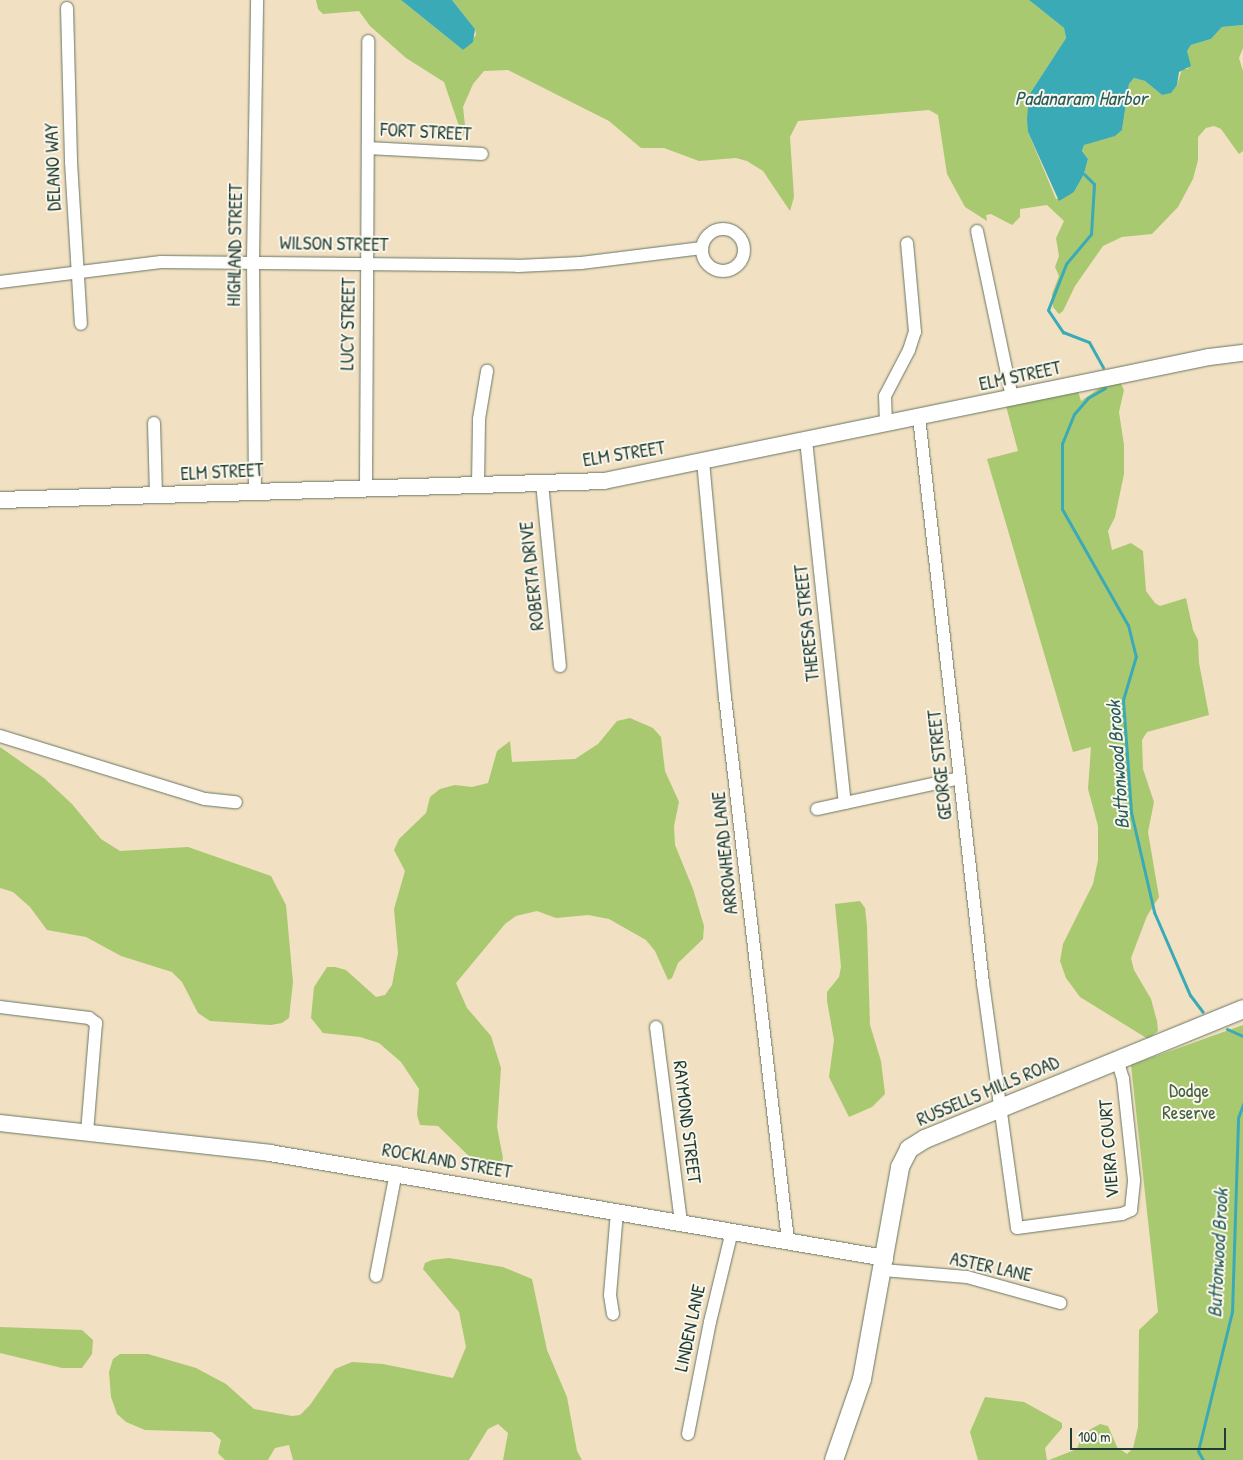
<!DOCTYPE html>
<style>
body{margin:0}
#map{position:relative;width:1243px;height:1460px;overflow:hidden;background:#f1e0c1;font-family:"Patrick Hand",sans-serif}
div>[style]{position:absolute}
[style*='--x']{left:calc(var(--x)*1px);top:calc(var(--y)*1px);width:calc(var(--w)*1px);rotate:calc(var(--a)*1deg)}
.green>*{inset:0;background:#a9c970}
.water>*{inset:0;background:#3aaab7}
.stream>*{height:3px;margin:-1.5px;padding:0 1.5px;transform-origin:1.5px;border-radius:1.5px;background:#3aaab7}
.roads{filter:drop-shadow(0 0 1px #687665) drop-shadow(0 0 1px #687665)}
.minor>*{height:12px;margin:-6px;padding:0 6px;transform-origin:6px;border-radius:6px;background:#fff}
.minor>.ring{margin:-6px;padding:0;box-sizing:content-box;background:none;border:12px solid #fff;border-radius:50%}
.tertiary>*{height:16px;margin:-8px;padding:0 8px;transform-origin:8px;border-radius:8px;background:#fff}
.secondary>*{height:18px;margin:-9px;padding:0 9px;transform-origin:9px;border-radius:9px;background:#fff}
span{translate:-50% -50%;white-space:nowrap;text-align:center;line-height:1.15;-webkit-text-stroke:4px #fbf7ec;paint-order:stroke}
.street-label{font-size:19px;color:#1f3d34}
.park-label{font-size:19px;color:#426043}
.water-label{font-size:20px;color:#275e5b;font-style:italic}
.scale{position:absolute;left:1070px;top:1428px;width:156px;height:22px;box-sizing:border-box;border:2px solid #1f3d34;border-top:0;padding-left:6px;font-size:15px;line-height:18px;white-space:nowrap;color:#1f3d34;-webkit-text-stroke:4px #fbf7ec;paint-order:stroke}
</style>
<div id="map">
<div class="green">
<div style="clip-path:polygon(316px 0,401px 0,463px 50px,476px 35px,475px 29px,452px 0,1029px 0,1064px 28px,1066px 38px,1029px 95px,1028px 132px,1056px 199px,1074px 192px,1084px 174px,1088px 159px,1082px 151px,1084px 145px,1122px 130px,1129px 84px,1134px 78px,1145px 81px,1162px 95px,1177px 85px,1182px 69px,1188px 69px,1187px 51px,1191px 45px,1211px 39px,1222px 27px,1243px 25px,1243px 48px,1239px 58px,1243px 71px,1243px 151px,1239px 154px,1221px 129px,1214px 126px,1206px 128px,1198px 137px,1198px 160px,1193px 179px,1178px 207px,1152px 234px,1122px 237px,1103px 246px,1075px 286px,1063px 311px,1059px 314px,1053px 307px,1052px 294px,1059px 276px,1055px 267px,1059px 256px,1056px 238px,1064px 221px,1047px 205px,1020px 209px,1020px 217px,1012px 225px,991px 214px,986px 215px,987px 221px,965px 207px,947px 174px,938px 115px,929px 110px,798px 121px,790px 137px,794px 197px,790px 211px,763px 171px,747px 161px,736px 158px,699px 161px,664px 148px,641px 148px,609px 121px,508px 70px,484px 71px,473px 84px,463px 107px,466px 134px,462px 135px,444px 82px,406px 58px,370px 26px,359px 11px,323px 14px,318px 9px)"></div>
<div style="clip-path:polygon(1120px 382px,1124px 390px,1119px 412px,1124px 445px,1124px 474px,1115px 517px,1108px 531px,1112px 550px,1131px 543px,1143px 551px,1146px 591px,1155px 603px,1160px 606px,1186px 598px,1193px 630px,1198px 640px,1199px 663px,1209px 715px,1147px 732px,1142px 740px,1143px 769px,1154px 802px,1148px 832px,1159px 897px,1147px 916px,1131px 958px,1134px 970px,1151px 999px,1157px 1021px,1158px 1031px,1148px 1039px,1080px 997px,1066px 978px,1060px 961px,1063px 944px,1093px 884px,1098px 860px,1098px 826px,1088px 789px,1091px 747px,1073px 752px,987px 459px,1018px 451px,1006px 406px,1078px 391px,1081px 401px,1101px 387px)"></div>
<div style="clip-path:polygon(630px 718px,653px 728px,661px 737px,665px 771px,679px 802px,674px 826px,675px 845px,693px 889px,704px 926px,703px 939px,678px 963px,672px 978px,668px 980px,655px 951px,646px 940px,609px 919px,588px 915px,556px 918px,537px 911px,516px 916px,505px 924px,456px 983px,467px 1008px,491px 1036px,501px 1068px,497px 1127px,503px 1158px,501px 1165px,485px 1164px,473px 1160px,438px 1126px,420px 1125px,417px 1115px,419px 1089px,401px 1062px,379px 1043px,360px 1037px,323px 1033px,311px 1018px,314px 987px,327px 967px,335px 967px,346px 970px,376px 997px,385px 995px,392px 985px,398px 953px,394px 909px,405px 871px,394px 850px,399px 839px,426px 813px,430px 797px,440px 789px,455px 785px,472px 787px,488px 783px,497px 751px,510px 741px,512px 762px,575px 759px,598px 744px,617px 721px)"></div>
<div style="clip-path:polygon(0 747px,44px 778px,72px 804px,101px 839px,120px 851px,188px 847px,271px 876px,286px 905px,293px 982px,289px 1018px,282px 1023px,271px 1025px,210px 1021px,198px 1013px,182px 982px,172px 972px,121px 956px,86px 937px,47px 930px,30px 907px,13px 892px,0 888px)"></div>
<div style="clip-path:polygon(860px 901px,865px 908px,867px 926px,870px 1025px,881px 1061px,885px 1094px,872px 1107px,849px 1117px,829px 1077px,834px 1040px,827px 1001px,827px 992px,839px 977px,841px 967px,835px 904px)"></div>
<div style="clip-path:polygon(1243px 1025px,1243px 1460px,1049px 1460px,1077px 1449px,1082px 1434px,1100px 1424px,1108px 1426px,1117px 1447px,1127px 1454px,1133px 1448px,1138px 1427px,1139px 1330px,1158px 1312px,1131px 1065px)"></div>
<div style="clip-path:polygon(449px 1258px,503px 1267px,532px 1279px,547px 1350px,567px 1397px,577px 1451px,582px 1460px,503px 1460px,508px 1433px,498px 1424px,488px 1429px,469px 1460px,293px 1460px,289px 1445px,275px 1448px,268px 1460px,225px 1460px,218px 1453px,221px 1440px,212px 1432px,145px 1430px,126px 1422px,117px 1414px,111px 1397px,109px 1372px,113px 1359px,120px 1354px,148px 1354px,196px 1368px,226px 1384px,254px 1409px,292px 1416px,300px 1415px,310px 1405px,335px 1369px,352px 1362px,383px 1364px,453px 1378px,466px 1347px,459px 1312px,423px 1269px,425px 1263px,432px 1260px)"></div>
<div style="clip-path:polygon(0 1327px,82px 1330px,93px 1340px,92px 1354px,82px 1368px,62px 1368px,0 1353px)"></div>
<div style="clip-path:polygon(985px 1397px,1024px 1402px,1062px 1423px,1062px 1428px,1045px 1448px,1047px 1460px,978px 1460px,970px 1432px)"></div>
</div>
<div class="water">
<div style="clip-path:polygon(401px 0,452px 0,475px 29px,473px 42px,463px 50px)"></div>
<div style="clip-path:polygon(1029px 0,1243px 0,1243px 25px,1222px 27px,1211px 39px,1191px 45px,1187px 51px,1191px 66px,1179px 72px,1177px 85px,1171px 93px,1162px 95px,1145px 81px,1134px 78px,1129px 84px,1122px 130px,1115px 136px,1084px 145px,1082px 151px,1088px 159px,1084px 174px,1074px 192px,1059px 201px,1028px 132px,1027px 119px,1029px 95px,1066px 38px,1064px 28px)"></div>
</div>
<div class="stream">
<div style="--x:1084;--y:174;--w:14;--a:45"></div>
<div style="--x:1094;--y:184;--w:50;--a:93.4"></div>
<div style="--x:1091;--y:234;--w:39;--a:130"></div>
<div style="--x:1066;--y:264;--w:49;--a:111.4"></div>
<div style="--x:1048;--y:310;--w:27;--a:56"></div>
<div style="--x:1063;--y:332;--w:28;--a:21"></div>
<div style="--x:1089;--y:342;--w:29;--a:61"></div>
<div style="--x:1105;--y:388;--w:20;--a:150"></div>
<div style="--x:1088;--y:398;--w:21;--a:131"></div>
<div style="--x:1074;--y:414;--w:31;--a:112"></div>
<div style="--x:1062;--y:443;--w:66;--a:90"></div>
<div style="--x:1062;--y:509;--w:133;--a:60.4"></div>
<div style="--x:1128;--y:625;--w:32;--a:76"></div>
<div style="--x:1136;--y:656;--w:46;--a:106.5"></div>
<div style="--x:1123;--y:700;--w:112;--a:85.9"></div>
<div style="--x:1131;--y:812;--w:103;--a:77"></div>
<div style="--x:1154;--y:912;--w:90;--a:66.6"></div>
<div style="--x:1190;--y:995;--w:21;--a:53"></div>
<div style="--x:1227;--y:1029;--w:17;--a:24"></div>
<div style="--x:1203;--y:1460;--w:10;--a:-119"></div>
<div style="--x:1198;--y:1451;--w:143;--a:-76.3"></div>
<div style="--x:1232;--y:1312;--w:194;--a:-88.2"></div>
<div style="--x:1238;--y:1118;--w:15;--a:-70"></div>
</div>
<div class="roads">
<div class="minor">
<div style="--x:67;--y:8;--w:154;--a:88.5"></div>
<div style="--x:71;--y:162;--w:162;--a:86.5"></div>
<div style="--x:368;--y:148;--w:114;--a:3"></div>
<div class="ring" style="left:702px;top:229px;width:30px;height:30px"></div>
<div style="--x:977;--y:231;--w:170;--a:78.1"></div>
<div style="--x:0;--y:282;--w:162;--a:-7.1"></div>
<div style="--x:161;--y:262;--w:357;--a:0.6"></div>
<div style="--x:518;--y:266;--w:63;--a:-2.7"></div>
<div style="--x:581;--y:263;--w:122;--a:-7.1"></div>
<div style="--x:919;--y:417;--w:570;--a:83.55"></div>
<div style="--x:983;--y:983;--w:247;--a:82.1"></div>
<div style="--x:1017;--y:1228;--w:106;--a:-7.6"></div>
<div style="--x:1122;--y:1214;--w:10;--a:-24"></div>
<div style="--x:1131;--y:1210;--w:30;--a:-84"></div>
<div style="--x:1134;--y:1180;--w:102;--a:-96.2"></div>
<div style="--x:1123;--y:1079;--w:21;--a:-107"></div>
<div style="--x:154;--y:423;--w:72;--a:88.4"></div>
<div style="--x:886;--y:424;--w:28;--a:-92"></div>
<div style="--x:885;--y:396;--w:52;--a:-62.4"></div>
<div style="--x:909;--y:350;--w:19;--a:-72"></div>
<div style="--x:915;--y:332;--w:89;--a:-95.1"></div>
<div style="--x:806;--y:440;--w:365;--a:83.9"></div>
<div style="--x:703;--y:461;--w:237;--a:84.7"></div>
<div style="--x:725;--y:697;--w:548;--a:83.39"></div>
<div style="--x:542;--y:483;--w:184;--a:84.4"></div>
<div style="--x:478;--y:485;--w:66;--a:-89.1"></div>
<div style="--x:479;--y:419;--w:49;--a:-80.5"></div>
<div style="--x:366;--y:487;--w:446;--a:-89.7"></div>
<div style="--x:255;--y:491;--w:230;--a:-90.5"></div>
<div style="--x:253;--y:261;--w:261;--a:-89.1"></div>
<div style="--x:0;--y:736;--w:214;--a:17.1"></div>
<div style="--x:205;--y:799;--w:31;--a:6"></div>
<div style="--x:817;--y:809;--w:146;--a:-12.2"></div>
<div style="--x:0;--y:1007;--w:90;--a:7"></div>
<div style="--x:89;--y:1018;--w:9;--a:36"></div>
<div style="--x:96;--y:1023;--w:109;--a:94.7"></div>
<div style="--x:656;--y:1027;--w:197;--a:82.7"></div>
<div style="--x:883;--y:1270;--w:84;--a:4.8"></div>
<div style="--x:967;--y:1277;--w:97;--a:15.6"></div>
<div style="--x:376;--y:1276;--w:106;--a:-79.1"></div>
<div style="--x:613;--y:1314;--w:19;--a:-99"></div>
<div style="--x:610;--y:1295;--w:84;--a:-85.2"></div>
<div style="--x:688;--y:1434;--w:114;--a:-78.9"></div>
<div style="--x:710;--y:1322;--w:94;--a:-76.4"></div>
</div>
<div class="tertiary">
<div style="--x:0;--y:500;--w:604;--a:-1.8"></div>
<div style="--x:604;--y:481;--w:618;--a:-11.58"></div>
<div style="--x:1209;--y:357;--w:34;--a:-7"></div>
<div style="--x:0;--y:1123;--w:272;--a:6.3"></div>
<div style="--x:270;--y:1153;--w:624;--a:9.69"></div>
</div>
<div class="secondary">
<div style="--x:834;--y:1460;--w:86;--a:-70.9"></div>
<div style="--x:862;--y:1379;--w:215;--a:-79.8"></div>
<div style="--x:900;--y:1167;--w:20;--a:-63"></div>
<div style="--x:909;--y:1149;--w:19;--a:-32"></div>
<div style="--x:925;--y:1139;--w:344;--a:-22.2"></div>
</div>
</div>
<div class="street-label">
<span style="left:426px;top:132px;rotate:3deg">FORT STREET</span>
<span style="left:53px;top:167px;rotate:-92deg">DELANO WAY</span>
<span style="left:334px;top:244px;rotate:1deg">WILSON STREET</span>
<span style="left:235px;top:245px;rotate:-89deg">HIGHLAND STREET</span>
<span style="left:348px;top:324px;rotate:-89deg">LUCY STREET</span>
<span style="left:1020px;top:376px;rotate:-12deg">ELM STREET</span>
<span style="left:624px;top:454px;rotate:-9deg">ELM STREET</span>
<span style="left:222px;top:472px;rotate:-3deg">ELM STREET</span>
<span style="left:532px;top:576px;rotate:-96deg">ROBERTA DRIVE</span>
<span style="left:807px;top:623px;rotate:-96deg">THERESA STREET</span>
<span style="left:940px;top:765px;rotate:-96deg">GEORGE STREET</span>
<span style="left:725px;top:853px;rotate:-96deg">ARROWHEAD LANE</span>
<span style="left:988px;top:1091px;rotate:-23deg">RUSSELLS MILLS ROAD</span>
<span style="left:687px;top:1122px;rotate:83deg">RAYMOND STREET</span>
<span style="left:1109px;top:1149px;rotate:-94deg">VIEIRA COURT</span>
<span style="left:447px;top:1161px;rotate:10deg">ROCKLAND STREET</span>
<span style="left:991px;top:1267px;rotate:12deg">ASTER LANE</span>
<span style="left:690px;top:1328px;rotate:-78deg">LINDEN LANE</span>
</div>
<div class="park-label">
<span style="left:1189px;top:1102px">Dodge<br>Reserve</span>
</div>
<div class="water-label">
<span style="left:1081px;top:97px">Padanaram Harbor</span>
<span style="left:1117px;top:765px;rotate:-94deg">Buttonwood Brook</span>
<span style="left:1217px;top:1253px;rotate:-87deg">Buttonwood Brook</span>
</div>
<div class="scale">100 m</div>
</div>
